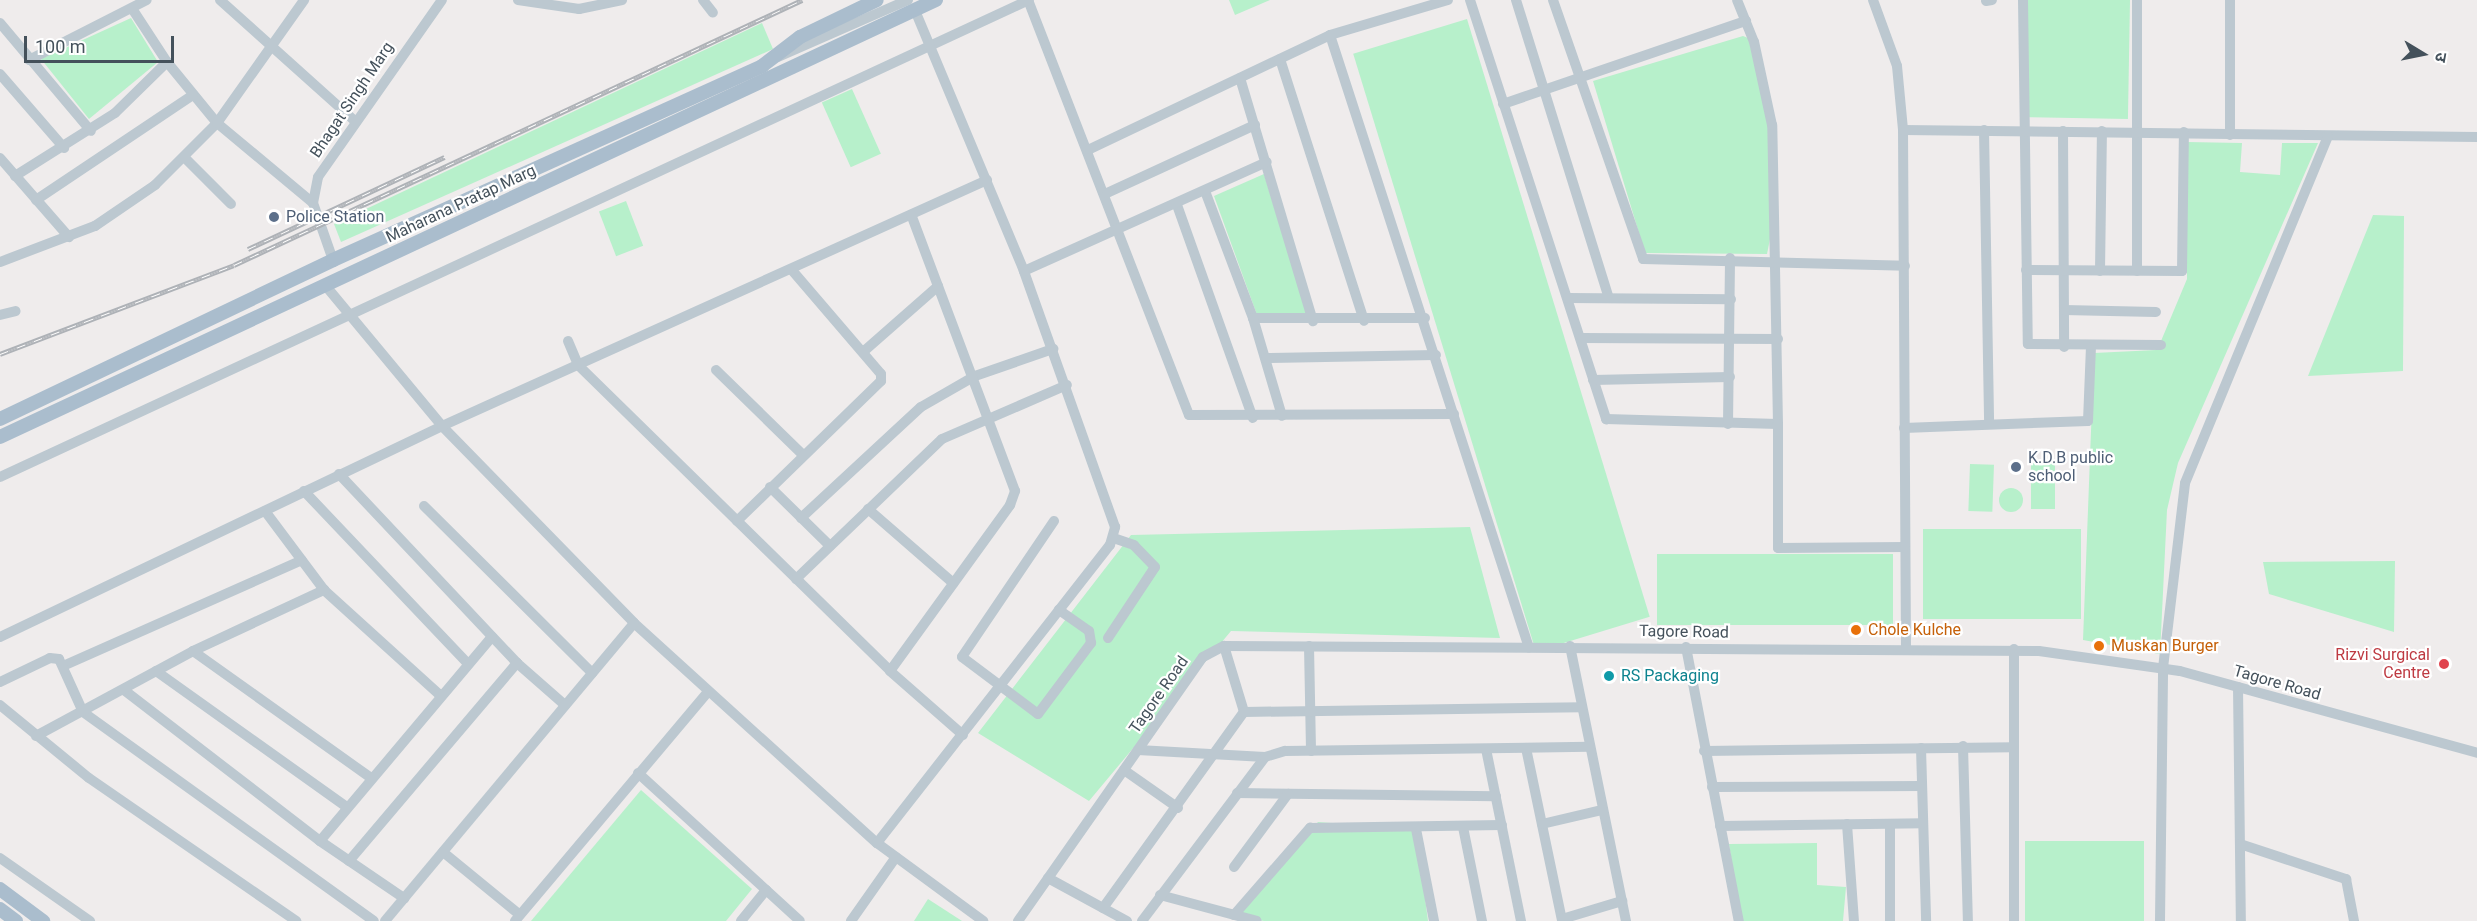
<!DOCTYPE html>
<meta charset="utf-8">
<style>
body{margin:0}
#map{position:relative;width:2477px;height:921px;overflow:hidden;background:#efecec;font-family:Roboto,"Noto Sans Devanagari",sans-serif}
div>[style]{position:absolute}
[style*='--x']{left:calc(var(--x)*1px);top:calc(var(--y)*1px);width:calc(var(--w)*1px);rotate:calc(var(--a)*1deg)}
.green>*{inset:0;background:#b7f0cb;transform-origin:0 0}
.round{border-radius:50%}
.minor>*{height:10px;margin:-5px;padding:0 5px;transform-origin:5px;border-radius:5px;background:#bcc8d0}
.major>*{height:14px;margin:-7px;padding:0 7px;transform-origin:7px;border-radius:7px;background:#aabdcd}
.rail>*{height:5px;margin-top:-2.5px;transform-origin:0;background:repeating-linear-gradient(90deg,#fff 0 9px,#aeb2b7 0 18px);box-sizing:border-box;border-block:2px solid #aeb2b7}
.dots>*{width:16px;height:16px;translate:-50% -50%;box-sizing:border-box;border:3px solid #fff;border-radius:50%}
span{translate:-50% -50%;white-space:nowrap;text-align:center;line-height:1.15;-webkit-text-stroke:4.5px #fff;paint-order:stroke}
.street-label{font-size:16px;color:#44515b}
.service-label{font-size:16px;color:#4e5e75}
.left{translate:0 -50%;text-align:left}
.food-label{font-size:16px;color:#c56008}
.health-label{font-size:16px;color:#be3a42}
.right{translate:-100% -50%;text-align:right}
.culture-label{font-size:16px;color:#0d838f}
.north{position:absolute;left:2393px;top:24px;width:60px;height:60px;-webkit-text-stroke:4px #fff;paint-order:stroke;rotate:100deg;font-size:16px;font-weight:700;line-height:24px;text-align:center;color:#44515b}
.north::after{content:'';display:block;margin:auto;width:21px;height:27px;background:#44515b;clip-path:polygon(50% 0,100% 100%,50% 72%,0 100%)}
.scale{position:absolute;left:24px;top:36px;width:150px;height:27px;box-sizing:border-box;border:3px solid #44515b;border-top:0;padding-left:8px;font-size:18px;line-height:21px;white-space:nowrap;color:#44515b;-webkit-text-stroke:4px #fff;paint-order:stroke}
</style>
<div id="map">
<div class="green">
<div style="clip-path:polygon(1229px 0,1270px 0,1235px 15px)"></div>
<div style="left:2130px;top:0;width:119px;height:103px;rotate:91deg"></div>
<div style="clip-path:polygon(131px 18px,158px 62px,89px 119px,41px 59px)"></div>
<div style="left:1467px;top:19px;width:625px;height:119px;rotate:73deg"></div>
<div style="clip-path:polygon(762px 23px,773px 49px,341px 242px,334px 224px)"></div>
<div style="clip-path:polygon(1743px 36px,1748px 38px,1772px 125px,1774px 219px,1767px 254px,1645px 253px,1593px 81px)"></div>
<div style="left:852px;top:89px;width:71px;height:33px;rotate:66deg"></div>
<div style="clip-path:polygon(2187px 142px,2242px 143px,2240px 172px,2280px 175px,2282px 143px,2318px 143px,2178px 463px,2167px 510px,2160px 654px,2083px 640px,2094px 353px,2156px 350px,2161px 341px,2187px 279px)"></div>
<div style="clip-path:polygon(1264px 174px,1308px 318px,1257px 315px,1214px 196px)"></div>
<div style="left:626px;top:201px;width:48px;height:29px;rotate:69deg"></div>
<div style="clip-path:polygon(2373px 215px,2404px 216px,2403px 371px,2308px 376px)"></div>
<div style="left:2031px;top:463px;width:24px;height:46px"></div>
<div style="left:1970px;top:464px;width:24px;height:47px;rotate:2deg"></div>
<div class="round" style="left:1999px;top:488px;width:24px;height:24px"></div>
<div style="clip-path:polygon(1470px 527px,1500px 638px,1231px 631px,1089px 801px,978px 733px,1131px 535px)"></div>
<div style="left:1923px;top:529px;width:158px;height:90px"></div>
<div style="left:1657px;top:554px;width:236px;height:71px"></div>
<div style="clip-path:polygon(2395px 561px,2394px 632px,2269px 594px,2263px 562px)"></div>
<div style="clip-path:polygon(641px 790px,752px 889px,726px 921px,531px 921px)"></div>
<div style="clip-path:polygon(1318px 822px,1416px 829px,1428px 921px,1264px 921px,1234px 915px)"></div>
<div style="left:2025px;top:841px;width:119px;height:80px"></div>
<div style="clip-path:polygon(1817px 843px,1817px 885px,1846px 887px,1843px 921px,1741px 921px,1729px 844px)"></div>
<div style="clip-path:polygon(928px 899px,962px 921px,914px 921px)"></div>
</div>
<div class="minor">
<div style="--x:220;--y:0;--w:181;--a:41.9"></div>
<div style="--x:518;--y:0;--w:62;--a:8.4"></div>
<div style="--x:579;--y:9;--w:44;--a:-11.8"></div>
<div style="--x:703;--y:0;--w:16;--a:52"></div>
<div style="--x:1028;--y:0;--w:445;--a:68.8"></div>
<div style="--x:1189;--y:415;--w:265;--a:-0.2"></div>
<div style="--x:1470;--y:0;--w:441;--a:72"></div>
<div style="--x:1606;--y:419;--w:172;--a:1.7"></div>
<div style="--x:1778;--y:424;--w:299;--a:-91.1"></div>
<div style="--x:1772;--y:125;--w:85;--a:-102.2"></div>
<div style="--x:1754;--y:42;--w:45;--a:-112"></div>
<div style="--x:1516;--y:0;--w:312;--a:72.7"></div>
<div style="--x:1553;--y:0;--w:274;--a:70.8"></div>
<div style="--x:1643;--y:259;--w:262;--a:1.5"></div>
<div style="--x:1873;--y:0;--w:70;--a:70"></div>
<div style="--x:1897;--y:66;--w:64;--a:84.6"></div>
<div style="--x:1903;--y:130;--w:519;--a:89.67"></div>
<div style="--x:2023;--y:0;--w:344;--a:89.2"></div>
<div style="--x:2028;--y:344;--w:133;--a:0.4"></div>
<div style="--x:2137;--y:0;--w:271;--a:90"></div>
<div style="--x:1986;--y:1;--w:6;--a:-9"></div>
<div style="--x:133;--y:10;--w:62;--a:56.8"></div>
<div style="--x:167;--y:62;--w:79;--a:50.7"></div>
<div style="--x:217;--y:123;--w:125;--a:39.8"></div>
<div style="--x:0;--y:23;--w:141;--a:49.9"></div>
<div style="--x:1330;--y:35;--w:644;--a:72.01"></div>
<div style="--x:778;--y:57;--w:142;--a:-23.7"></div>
<div style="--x:1280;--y:59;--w:275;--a:72.2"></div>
<div style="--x:29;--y:60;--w:132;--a:-27"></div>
<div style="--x:0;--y:74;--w:98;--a:49.1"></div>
<div style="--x:1240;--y:78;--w:254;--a:73.3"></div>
<div style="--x:1503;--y:104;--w:257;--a:-18.9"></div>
<div style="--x:1903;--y:130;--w:574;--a:0.7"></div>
<div style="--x:1984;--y:130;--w:293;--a:89"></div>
<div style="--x:2063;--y:131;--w:216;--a:89.7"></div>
<div style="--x:2230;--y:135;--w:135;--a:-90"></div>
<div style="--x:1090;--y:149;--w:266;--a:-25.4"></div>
<div style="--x:1330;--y:35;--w:123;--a:-16.5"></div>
<div style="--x:0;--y:158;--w:105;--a:48.9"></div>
<div style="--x:185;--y:158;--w:65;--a:45"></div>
<div style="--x:15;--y:176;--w:118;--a:-32.2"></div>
<div style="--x:115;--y:113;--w:73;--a:-44.4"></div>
<div style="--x:1205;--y:191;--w:136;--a:69.3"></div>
<div style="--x:1253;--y:318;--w:172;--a:0"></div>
<div style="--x:1107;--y:193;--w:163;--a:-24.7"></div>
<div style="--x:36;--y:200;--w:189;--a:-33.8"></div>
<div style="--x:1177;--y:205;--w:226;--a:70.4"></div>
<div style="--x:333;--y:260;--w:60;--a:-109.3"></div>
<div style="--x:313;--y:203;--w:26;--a:-79"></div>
<div style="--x:318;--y:177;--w:216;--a:-55"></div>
<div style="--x:0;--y:262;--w:102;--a:-20.8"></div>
<div style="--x:95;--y:226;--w:73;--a:-34.3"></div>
<div style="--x:155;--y:185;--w:88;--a:-45"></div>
<div style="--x:217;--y:123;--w:151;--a:-54.7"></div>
<div style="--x:2026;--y:270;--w:156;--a:0.4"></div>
<div style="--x:2182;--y:271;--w:139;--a:-89.2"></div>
<div style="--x:1024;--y:271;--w:266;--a:-24.2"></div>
<div style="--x:2100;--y:271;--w:140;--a:-89.2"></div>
<div style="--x:325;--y:285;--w:183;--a:50.3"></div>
<div style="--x:442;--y:426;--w:275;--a:45.7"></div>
<div style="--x:634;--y:623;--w:328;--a:42.2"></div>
<div style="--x:877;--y:843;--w:132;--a:36.3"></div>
<div style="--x:1568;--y:298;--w:163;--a:0.4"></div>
<div style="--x:2064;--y:310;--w:92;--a:1.2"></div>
<div style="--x:0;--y:315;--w:16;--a:-14"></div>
<div style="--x:1253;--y:318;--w:102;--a:73.5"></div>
<div style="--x:1582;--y:338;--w:196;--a:0.3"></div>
<div style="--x:568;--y:341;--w:26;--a:67"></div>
<div style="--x:578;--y:365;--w:437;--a:44.4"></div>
<div style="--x:890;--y:671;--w:97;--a:41.2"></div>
<div style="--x:863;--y:352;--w:100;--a:-41.3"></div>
<div style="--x:1266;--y:358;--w:170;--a:-1"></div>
<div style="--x:716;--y:370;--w:120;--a:44.3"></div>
<div style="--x:1593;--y:380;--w:137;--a:-1.3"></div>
<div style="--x:1728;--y:424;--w:166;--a:-89.3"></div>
<div style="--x:1778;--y:424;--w:124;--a:90"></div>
<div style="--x:1778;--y:548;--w:127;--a:-0.5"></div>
<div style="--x:1904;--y:428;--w:184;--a:-2.2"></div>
<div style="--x:2088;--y:421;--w:74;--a:-87.7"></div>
<div style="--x:339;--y:474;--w:260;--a:46.7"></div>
<div style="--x:517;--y:663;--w:64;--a:41.2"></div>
<div style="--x:0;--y:477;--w:1134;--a:-24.87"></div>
<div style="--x:770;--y:487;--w:84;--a:44.5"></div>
<div style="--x:304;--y:491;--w:237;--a:46.5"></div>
<div style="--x:424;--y:506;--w:237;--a:44.8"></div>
<div style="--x:868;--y:509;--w:113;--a:41"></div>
<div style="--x:265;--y:511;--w:99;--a:53.2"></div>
<div style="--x:324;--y:590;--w:156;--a:42.2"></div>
<div style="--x:801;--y:518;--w:163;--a:-42.8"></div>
<div style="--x:921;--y:407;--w:62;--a:-29.9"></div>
<div style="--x:975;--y:376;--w:83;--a:-19.1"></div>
<div style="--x:737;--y:521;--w:201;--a:-44.2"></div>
<div style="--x:881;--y:381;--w:7;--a:-90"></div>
<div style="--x:881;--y:374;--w:138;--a:-130.6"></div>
<div style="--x:1054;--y:521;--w:164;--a:124.1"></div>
<div style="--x:962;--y:657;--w:95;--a:36.9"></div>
<div style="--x:1038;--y:714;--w:89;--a:-53.3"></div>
<div style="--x:1091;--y:643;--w:12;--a:-99"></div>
<div style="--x:1089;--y:631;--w:37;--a:-145"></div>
<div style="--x:796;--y:579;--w:202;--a:-43.8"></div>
<div style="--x:942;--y:439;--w:136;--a:-23.4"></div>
<div style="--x:0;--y:637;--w:490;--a:-25.5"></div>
<div style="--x:442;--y:426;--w:598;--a:-24.29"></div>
<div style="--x:1108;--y:638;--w:85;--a:-56.5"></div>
<div style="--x:1155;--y:567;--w:30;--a:-134"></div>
<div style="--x:1134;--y:545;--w:21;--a:-161"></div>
<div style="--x:1224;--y:646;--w:69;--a:73.1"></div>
<div style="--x:1309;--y:646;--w:105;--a:88.9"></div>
<div style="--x:1570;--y:646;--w:281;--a:78.5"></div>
<div style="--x:1686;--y:647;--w:279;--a:79.1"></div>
<div style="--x:193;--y:651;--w:219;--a:35.5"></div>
<div style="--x:63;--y:666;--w:261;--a:-23.9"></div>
<div style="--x:156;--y:671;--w:234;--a:35.5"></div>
<div style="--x:890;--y:671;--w:205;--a:-54.1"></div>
<div style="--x:1010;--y:505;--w:15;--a:-70"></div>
<div style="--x:1015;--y:491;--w:295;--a:-110.6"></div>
<div style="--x:0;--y:682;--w:55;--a:-25.6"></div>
<div style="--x:50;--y:658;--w:9;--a:6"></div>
<div style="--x:59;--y:659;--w:58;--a:65.6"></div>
<div style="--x:83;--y:712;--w:358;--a:35.7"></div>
<div style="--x:2238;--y:687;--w:234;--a:89.3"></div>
<div style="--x:124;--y:690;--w:247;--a:37.6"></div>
<div style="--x:320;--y:841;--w:102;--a:34.2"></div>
<div style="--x:0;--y:705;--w:115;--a:39.4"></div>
<div style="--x:89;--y:778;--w:252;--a:34.6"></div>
<div style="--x:36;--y:736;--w:179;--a:-28.4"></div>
<div style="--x:193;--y:651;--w:145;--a:-25"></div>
<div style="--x:1963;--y:746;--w:175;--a:88.4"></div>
<div style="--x:1526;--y:748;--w:177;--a:78.2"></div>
<div style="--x:1921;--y:748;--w:173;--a:88.3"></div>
<div style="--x:1486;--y:749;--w:176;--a:78.5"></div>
<div style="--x:1138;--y:750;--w:127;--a:3.2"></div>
<div style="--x:1704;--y:751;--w:310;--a:-0.7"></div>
<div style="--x:1124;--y:770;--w:66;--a:35.1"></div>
<div style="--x:638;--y:773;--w:219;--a:42.4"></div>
<div style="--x:1712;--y:787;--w:210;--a:-0.3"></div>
<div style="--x:1237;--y:793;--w:259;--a:0.7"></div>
<div style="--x:1542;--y:824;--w:62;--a:-13.1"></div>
<div style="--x:1847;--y:824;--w:97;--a:85.9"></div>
<div style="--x:1890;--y:824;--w:97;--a:90"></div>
<div style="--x:1720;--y:826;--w:203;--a:-0.8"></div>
<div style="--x:1463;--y:827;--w:96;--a:78.6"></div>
<div style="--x:1416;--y:829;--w:94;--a:78.9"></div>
<div style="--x:320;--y:841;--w:267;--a:-49.9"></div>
<div style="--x:877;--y:843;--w:378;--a:-52"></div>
<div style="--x:1110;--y:545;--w:19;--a:-74"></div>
<div style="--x:1115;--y:527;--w:272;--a:-109.6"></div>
<div style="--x:1024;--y:271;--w:283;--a:-112.7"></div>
<div style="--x:2240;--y:844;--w:112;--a:18.3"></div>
<div style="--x:2346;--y:879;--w:43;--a:79.2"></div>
<div style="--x:443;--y:852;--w:99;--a:39.3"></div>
<div style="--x:0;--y:858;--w:110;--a:35"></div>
<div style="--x:349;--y:861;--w:260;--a:-49.7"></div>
<div style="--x:1234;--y:867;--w:91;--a:-53.5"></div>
<div style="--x:1048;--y:878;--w:90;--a:28.6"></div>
<div style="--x:1160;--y:895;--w:100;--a:15"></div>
<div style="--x:1103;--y:908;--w:241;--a:-54.3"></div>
<div style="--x:1244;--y:712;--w:338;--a:-0.8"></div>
<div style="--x:1234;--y:915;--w:116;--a:-48.9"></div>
<div style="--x:1310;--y:828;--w:192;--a:-0.9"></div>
<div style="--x:1562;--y:919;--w:63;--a:-16.7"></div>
<div style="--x:385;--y:921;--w:388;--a:-50.1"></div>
<div style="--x:515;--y:921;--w:299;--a:-49.9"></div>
<div style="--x:741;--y:921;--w:40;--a:-51"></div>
<div style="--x:851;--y:921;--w:78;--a:-54.9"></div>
<div style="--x:1018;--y:921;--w:322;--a:-55"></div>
<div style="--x:1203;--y:657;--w:24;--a:-28"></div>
<div style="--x:1224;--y:646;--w:815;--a:0.35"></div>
<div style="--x:2039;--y:651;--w:142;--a:8.1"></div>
<div style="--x:2180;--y:671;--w:308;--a:15.4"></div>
<div style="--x:1142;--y:921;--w:205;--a:-53.1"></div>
<div style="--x:1265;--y:757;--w:21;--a:-17"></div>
<div style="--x:1285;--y:751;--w:304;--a:-0.8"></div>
<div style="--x:2014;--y:921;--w:272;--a:-90"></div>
<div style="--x:2160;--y:921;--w:253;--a:-89.3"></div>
<div style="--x:2163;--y:668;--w:186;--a:-83.2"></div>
<div style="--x:2185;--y:483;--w:375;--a:-67.6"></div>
</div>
<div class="major">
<div style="--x:0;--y:419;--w:369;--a:-25.5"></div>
<div style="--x:333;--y:260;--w:471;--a:-24.3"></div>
<div style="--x:762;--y:66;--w:48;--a:-37.3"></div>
<div style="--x:800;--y:37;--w:85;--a:-25.7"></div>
<div style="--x:0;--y:437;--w:1033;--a:-25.03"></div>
<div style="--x:0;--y:889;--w:54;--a:36.7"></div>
<div style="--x:0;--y:909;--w:20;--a:37"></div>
</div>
<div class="rail">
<div style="--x:248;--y:249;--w:217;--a:-25.1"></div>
<div style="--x:0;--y:354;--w:250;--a:-20.8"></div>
<div style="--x:234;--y:265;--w:627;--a:-25.01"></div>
</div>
<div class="dots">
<div style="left:274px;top:217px;background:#5c6f8a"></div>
<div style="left:2016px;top:467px;background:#5c6f8a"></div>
<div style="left:1856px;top:630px;background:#e8710a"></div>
<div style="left:2099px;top:646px;background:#e8710a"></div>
<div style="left:2444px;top:664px;background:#e0444e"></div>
<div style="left:1609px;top:676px;background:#0f9aa8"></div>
</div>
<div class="street-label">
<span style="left:352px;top:100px;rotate:-56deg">Bhagat Singh Marg</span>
<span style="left:461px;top:204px;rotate:-25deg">Maharana Pratap Marg</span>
<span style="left:1684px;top:632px;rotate:1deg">Tagore Road</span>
<span style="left:2277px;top:683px;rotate:16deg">Tagore Road</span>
<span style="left:1159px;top:695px;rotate:-55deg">Tagore Road</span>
</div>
<div class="service-label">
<span class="left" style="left:286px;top:217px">Police Station</span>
<span class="left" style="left:2028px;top:467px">K.D.B public<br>school</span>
</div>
<div class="food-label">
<span class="left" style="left:1868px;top:630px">Chole Kulche</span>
<span class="left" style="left:2111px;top:646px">Muskan Burger</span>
</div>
<div class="health-label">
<span class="right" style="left:2430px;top:664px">Rizvi Surgical<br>Centre</span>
</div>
<div class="culture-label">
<span class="left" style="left:1621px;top:676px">RS Packaging</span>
</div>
<div class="north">उ</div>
<div class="scale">100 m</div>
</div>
